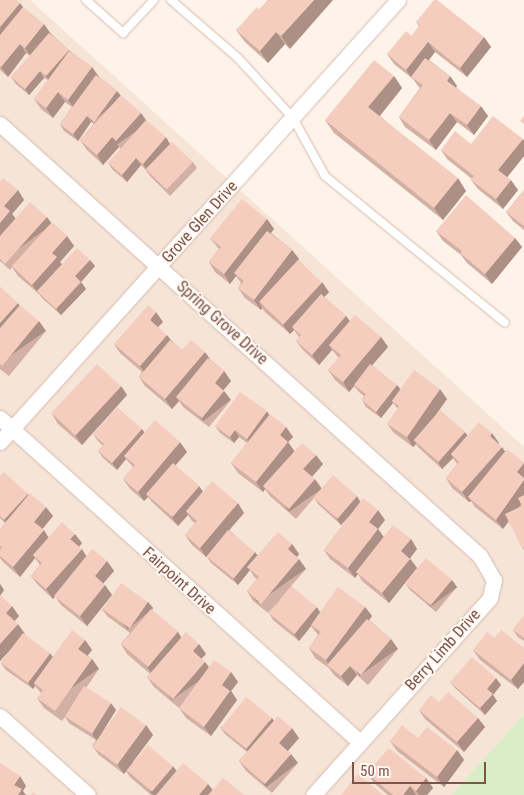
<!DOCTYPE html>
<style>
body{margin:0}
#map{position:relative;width:524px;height:795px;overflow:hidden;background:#fef3e9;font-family:"Roboto Condensed",sans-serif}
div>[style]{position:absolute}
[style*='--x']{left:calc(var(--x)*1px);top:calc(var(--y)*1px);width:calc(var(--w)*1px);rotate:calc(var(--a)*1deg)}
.residential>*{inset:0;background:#f6e4d7}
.green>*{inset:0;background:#dbedc6}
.roads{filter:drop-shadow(0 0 1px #d4bbb0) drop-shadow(0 0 1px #d4bbb0)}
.lane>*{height:8px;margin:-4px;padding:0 4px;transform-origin:4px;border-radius:4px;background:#fff}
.street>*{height:15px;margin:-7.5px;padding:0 7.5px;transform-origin:7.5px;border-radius:7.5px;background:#fff}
.wall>*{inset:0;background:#d3b0a4}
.shaded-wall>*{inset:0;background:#ac9086;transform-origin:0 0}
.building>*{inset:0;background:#f5cdbf;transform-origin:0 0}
span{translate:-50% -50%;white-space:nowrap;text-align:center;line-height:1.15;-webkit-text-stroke:4px #fff7f1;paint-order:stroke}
.street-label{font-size:16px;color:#7b554a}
.scale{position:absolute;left:352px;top:762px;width:134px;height:22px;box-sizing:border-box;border:2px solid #7b554a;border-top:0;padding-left:6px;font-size:15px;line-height:18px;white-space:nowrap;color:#7b554a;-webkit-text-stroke:4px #fff7f1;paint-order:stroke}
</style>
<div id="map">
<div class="residential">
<div style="clip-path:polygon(0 0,30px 0,524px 447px,524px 714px,451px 795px,0 795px)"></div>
</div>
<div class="green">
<div style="clip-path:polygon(524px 714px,524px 795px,451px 795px)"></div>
</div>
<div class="roads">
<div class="lane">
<div style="--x:86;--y:0;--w:50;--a:41.7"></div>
<div style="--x:123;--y:33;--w:45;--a:-46.8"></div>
<div style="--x:171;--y:0;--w:89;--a:40.9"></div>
<div style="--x:238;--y:58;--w:81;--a:47.5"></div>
<div style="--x:293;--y:118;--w:66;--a:61.1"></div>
<div style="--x:325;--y:176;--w:232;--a:39.2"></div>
</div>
<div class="street">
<div style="--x:0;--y:124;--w:646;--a:41.99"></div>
<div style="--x:480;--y:556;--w:28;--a:60"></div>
<div style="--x:494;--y:580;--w:18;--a:103"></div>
<div style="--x:490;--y:598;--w:265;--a:131.9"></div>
<div style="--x:0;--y:418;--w:484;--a:42"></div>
<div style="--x:0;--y:442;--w:595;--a:-48"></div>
<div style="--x:0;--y:716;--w:118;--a:41.9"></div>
</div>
</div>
<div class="wall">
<div style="clip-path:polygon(0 0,23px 8px,71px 52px,92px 67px,99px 77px,117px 91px,120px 95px,141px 113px,146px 121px,170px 144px,193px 162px,197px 168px,170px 196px,150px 176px,145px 169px,141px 165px,127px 182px,113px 170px,108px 163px,121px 149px,119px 147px,103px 165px,87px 150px,80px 140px,94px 124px,91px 122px,78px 141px,64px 131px,60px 124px,72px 107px,65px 102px,53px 118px,41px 109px,34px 99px,48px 80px,44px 78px,29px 95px,16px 84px,11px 77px,30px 56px,26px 53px,8px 77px,0 70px)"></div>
<div style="clip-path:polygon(268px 0,290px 49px,285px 44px,268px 63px,245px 42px,236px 30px,259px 10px)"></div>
<div style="clip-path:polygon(416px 22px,484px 37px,491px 47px,467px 77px,435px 52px,429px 60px,450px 76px,457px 86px,456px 87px,488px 116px,474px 135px,457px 122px,436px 150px,405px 127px,399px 117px,420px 88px,418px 86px,413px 79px,394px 64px,387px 54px,412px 36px,419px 26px)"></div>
<div style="clip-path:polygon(394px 76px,402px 88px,380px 116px,466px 191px,443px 220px,334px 133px,325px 120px)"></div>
<div style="clip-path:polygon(523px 139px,524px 141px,524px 156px,507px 177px,518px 190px,503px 209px,478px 189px,471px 180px,472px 179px,447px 159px,441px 150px,471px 144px)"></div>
<div style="clip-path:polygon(0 182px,18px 190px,24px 200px,12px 214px,16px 219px,51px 223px,67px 236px,74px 246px,60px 262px,62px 264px,90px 260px,95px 266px,81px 282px,86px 289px,61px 315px,42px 298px,39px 294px,18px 276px,12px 267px,10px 270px,0 261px)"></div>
<div style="clip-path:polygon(524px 190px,524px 230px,513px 221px,506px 212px)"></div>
<div style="clip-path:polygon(267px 219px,274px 229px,271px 233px,292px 250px,299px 259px,298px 260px,329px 292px,324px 297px,346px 316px,350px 321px,381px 337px,388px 347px,372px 365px,400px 389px,447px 399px,437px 413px,467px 436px,499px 443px,498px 444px,505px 452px,524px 463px,524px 550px,509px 521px,503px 529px,475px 507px,471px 501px,469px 502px,452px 488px,446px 478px,457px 464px,453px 458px,442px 469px,418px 447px,416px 444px,413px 447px,394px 433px,387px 424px,398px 409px,393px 403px,381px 418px,366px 407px,362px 400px,364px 396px,359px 392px,354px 386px,349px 392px,335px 380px,328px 370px,339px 358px,332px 350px,319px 365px,303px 350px,296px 341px,299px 337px,294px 330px,290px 334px,265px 312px,262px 308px,261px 310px,245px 298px,238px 288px,241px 283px,236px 276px,230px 284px,215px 272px,209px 262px,219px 249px,210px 238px)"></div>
<div style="clip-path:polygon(436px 231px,515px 238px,522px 247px,492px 284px,467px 263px,461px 255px,443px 241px)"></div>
<div style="clip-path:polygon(0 287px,46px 331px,9px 376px,0 369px)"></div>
<div style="clip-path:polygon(163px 322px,158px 327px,172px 341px,182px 350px,212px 361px,224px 371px,231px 381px,223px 390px,231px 400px,209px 427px,183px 407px,179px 401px,172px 409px,145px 386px,139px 377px,142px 372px,120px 353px,114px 344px)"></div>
<div style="clip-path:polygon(121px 386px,127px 395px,82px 445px,58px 424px,52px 414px)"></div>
<div style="clip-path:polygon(269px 415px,286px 427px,293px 437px,288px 442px,294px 451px,323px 464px,312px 477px,321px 488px,357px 496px,360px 502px,385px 520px,378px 529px,384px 537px,411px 539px,417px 549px,410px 558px,417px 568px,389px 603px,362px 581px,358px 574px,355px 578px,330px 559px,324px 550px,351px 514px,341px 525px,318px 504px,314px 498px,296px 519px,270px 496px,265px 489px,263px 492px,238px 473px,231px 463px,247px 443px,239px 437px,234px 443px,220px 433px,215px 426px)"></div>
<div style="clip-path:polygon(142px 429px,144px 432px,187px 452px,175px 465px,202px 492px,244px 513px,229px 530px,257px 555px,292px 544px,299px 554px,297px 557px,306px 569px,291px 586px,320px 612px,365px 607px,372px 616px,369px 620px,391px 639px,398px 649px,368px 685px,357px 675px,348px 686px,334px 675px,329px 668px,315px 658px,309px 648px,318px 635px,311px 626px,299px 641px,273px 620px,269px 613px,277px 603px,268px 613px,253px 601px,247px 591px,257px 579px,254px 577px,250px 570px,238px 585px,211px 563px,207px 557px,206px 557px,192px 545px,185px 535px,195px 523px,192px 521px,188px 515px,178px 526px,152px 502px,148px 497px,144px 501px,130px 489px,123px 479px,133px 467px,126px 459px,117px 470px,103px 458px,98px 451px,103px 446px,98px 441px,93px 434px)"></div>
<div style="clip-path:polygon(0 476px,29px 495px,53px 516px,42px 529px,48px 537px,82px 543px,79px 547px,86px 556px,107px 561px,114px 571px,103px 583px,112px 595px,87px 626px,61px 605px,55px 596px,53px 599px,38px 585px,31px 576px,40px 565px,35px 558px,20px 577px,4px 563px,0 558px,0 529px,5px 523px,0 518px)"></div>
<div style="clip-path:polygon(405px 583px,457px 587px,436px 612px,410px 590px)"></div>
<div style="clip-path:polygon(0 584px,4px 590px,0 595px,19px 616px,14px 621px,24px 634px,53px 657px,85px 640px,92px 650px,87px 655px,92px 659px,99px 669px,86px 688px,116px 710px,102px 732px,146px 725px,153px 735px,132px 763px,176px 771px,208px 784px,213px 790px,244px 795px,151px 795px,130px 777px,126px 771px,124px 774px,99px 755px,92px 746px,96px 740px,69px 723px,65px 717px,62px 721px,44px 708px,37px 698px,41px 693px,35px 686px,33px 689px,6px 670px,1px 663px,15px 644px,0 661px)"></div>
<div style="clip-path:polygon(148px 602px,153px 608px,152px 610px,178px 632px,181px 638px,199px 644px,206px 654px,201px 659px,205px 662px,209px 667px,231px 672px,238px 682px,231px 691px,237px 700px,211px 736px,186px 718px,179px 708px,154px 687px,147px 677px,150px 674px,127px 654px,121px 644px,130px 633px,107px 616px,102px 609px)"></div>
<div style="clip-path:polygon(524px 616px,524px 641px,518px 637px,513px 630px)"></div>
<div style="clip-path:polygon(494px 638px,524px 648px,524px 682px,518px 689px,480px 660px,473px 650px)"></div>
<div style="clip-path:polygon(450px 682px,501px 685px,493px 695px,497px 701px,485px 715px,455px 688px)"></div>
<div style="clip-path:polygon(439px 702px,478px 718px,485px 727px,464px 752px,425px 719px,419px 710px)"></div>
<div style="clip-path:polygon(274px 721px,299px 738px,288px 751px,298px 763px,272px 793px,246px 771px,239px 761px,247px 752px,225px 734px,220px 727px)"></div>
<div style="clip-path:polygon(418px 738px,457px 750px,464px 760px,444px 787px,397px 751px,390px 741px)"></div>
<div style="clip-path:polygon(367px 773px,426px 778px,433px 788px,427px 795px,388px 795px,374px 783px)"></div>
</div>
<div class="shaded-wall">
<div style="clip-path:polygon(314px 0,333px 0,290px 49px,281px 36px)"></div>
<div style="clip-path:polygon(20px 3px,27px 13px,0 39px,0 27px)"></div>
<div style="clip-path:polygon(44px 24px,51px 34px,32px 58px,25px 48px)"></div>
<div style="clip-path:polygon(276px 32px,285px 44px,268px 63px,260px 51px)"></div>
<div style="clip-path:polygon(484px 37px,491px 47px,467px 77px,460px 68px)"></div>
<div style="clip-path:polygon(428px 42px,435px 52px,414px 79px,411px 77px,406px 70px)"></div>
<div style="clip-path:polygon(20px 44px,26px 53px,8px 77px,1px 67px)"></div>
<div style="clip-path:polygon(69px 50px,74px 56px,51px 83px,46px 76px)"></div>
<div style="clip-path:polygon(92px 67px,99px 77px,75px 109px,68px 100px)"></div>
<div style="clip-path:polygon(40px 71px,44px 78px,29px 95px,25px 89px)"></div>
<div style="clip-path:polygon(394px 76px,402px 88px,377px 119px,368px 107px)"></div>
<div style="clip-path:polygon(450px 76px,457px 86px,454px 90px,447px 81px)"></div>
<div style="left:117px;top:91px;width:8px;height:39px;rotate:50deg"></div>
<div style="clip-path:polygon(58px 92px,65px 102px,53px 118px,46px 108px)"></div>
<div style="clip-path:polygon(481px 106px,488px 116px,474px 135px,467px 125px)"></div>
<div style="left:141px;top:113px;width:12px;height:38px;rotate:55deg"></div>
<div style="clip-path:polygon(450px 113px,457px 122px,436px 150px,429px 140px)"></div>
<div style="clip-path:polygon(87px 116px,91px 122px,78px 141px,73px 134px)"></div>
<div style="clip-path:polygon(112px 137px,119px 147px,103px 165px,97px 155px)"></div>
<div style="clip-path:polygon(166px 137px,170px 144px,147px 171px,143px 164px)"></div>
<div style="clip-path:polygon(523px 139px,524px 141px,524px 156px,505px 180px,498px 170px)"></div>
<div style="clip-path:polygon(136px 158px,141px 165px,127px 182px,122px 175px)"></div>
<div style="clip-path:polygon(458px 178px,466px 191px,443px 220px,434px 208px)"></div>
<div style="clip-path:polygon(511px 180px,518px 190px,503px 209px,496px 199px)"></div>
<div style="clip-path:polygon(18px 190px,24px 200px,12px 214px,17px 220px,0 240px,0 223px,4px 206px)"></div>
<div style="left:47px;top:217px;width:9px;height:63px;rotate:54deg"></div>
<div style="clip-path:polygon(267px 219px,274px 229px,237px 276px,234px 273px,236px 276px,230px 284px,224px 274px)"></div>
<div style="clip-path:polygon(67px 236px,74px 246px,60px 262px,64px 267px,37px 291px,39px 294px,32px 285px,52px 253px)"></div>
<div style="clip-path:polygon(515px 238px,522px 247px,492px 284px,485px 274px)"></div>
<div style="clip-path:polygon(292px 250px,299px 259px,263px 306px,259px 302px,262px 308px,261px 310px,254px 300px)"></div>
<div style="clip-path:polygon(90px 260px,95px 266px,81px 282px,86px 289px,61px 315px,56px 309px,75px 276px)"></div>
<div style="clip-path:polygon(322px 282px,329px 292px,295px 329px,292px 327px,294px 330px,290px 334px,283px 325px)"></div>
<div style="clip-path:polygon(18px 303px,22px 310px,0 335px,0 323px)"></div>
<div style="clip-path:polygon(156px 312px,163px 322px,156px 329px,150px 320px)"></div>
<div style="clip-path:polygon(346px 316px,353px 326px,329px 345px,332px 350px,319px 365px,312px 355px)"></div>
<div style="left:39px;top:321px;width:12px;height:58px;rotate:55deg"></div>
<div style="clip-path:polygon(167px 335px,174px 344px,147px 376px,140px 366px)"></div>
<div style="clip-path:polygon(381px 337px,388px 347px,349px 392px,343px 382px)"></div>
<div style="clip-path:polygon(205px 352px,212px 362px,176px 397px,179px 401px,172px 409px,165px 399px)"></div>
<div style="clip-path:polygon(224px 371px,231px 381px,221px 393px,215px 383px)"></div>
<div style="clip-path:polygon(397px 385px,402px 391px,392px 401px,393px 403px,381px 418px,376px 412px)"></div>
<div style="clip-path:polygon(121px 386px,127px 395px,82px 445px,75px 435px)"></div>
<div style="clip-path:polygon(440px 389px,447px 399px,416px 443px,413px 440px,416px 444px,413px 447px,407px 437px)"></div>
<div style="left:224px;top:391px;width:11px;height:35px;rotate:52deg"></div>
<div style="clip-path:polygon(267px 411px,271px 418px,251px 446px,247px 439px)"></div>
<div style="clip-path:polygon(286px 427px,293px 437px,288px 442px,295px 452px,263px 486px,265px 489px,263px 492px,256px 482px,280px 435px)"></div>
<div style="clip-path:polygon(142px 429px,147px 436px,124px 456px,126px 459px,117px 470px,112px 463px)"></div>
<div style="clip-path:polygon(235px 430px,239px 437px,234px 443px,230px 437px)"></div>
<div style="clip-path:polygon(465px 432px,470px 439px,451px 454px,453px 458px,442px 469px,438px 462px)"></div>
<div style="clip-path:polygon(492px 433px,499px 443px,496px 446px,490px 436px)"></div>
<div style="clip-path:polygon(180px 442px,187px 452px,149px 496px,145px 493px,148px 497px,144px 501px,138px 492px)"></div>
<div style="clip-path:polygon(502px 447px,509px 457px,468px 497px,471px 501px,469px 502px,462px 492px)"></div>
<div style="clip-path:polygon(316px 455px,323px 464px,310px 479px,303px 469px)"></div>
<div style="clip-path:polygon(524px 463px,524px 500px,503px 529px,496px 520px,517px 472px)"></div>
<div style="left:315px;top:479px;width:12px;height:40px;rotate:55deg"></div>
<div style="clip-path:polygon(199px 486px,206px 496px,186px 511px,188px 515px,178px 526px,171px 516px)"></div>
<div style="left:28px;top:494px;width:9px;height:35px;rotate:54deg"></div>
<div style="clip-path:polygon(357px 496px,361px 503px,341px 525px,336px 518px)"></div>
<div style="clip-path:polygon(238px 503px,244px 513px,206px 557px,200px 548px)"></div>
<div style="clip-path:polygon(46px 507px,53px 516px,40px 532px,34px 522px)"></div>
<div style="clip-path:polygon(378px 510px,385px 520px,378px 529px,385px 539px,356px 572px,358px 574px,355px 578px,348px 568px,369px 522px)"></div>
<div style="clip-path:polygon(44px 530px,50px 540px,33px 555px,35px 558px,20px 577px,13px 567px)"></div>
<div style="clip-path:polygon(75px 534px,82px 543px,77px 549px,70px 539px)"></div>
<div style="clip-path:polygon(411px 539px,417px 549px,408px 561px,401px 551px)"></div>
<div style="clip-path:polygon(292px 544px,299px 554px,295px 559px,288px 549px)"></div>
<div style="clip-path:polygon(82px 549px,88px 559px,53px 599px,46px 589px)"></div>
<div style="clip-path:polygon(255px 552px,260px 559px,247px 567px,250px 570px,238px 585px,233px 578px)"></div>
<div style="left:299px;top:559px;width:12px;height:59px;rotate:55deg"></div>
<div style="clip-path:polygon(410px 559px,417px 568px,389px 603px,382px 593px)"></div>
<div style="clip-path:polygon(107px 561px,114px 571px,101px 586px,95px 576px)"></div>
<div style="left:452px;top:580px;width:9px;height:33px;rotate:54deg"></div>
<div style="clip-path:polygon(0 584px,4px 590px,0 596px)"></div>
<div style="clip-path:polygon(105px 585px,112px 595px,87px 626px,80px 616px)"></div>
<div style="left:148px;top:602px;width:8px;height:33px;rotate:50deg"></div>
<div style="clip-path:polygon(12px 606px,19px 616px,13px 623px,6px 613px)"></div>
<div style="clip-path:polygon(317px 607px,321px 614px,299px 641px,294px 634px)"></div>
<div style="clip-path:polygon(365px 607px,372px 616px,333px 670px,326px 660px)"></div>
<div style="clip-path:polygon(18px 624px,25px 634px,0 661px,0 644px)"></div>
<div style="clip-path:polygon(178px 632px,184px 642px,154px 677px,147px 667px)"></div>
<div style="left:391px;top:639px;width:12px;height:47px;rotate:55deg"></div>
<div style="clip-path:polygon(85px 640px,92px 650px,85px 659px,78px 649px)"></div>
<div style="clip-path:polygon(199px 644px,206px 654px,199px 661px,193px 651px)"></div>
<div style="clip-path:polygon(50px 653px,54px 659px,34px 683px,35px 686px,33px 689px,28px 683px)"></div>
<div style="left:92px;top:659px;width:12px;height:64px;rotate:55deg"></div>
<div style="left:205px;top:662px;width:12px;height:49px;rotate:55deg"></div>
<div style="clip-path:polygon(524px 663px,524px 682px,518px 689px,511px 680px)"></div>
<div style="clip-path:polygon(350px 666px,357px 675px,348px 686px,341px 676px)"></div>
<div style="clip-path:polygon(231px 672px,238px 682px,231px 691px,237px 700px,211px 736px,204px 727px,222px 685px)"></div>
<div style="clip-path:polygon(496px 678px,501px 685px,493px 695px,497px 701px,485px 715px,480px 708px,487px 689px)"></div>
<div style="clip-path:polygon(111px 703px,116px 710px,97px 741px,92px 734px)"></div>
<div style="clip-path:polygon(272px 718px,277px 725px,251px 755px,246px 749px)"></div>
<div style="clip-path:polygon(478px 718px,485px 727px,464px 752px,457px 742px)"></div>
<div style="clip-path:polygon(146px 725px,153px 735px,124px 774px,117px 764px)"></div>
<div style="clip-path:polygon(292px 728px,299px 738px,286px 753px,279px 743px)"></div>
<div style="clip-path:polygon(457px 750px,464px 760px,444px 787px,437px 777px)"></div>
<div style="left:291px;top:754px;width:11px;height:40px;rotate:52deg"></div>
<div style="clip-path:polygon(173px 766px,178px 773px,158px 795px,153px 795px,150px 792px)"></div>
<div style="clip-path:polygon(20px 776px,26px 786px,23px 791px,26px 795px,18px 795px,14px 785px)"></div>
<div style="clip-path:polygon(426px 778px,433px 788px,427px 795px,419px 795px,416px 791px)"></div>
<div style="clip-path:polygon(208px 784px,215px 794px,214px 795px,199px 795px)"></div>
<div style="clip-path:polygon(410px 786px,416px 795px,403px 795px)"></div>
</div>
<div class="building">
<div style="clip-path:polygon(0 0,17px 0,20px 3px,0 27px)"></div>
<div style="clip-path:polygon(268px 0,314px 0,281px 36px,276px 32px,260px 51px,236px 30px,257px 7px,259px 10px)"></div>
<div style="clip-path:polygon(434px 0,437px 0,484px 37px,460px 68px,428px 42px,406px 70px,387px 54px,406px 31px,412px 36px,420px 25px,416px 22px)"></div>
<div style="clip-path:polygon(23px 7px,44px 24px,25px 48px,20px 44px,1px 67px,0 66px,0 35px)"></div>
<div style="clip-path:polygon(49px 33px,69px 50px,46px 76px,40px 71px,25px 89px,11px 77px)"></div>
<div style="clip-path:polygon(69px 51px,92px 67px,68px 100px,58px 92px,46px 108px,34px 99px)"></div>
<div style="clip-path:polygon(425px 58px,450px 76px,447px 81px,481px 106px,467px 125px,450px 113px,429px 140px,399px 117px,423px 85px,411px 77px)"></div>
<div style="clip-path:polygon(374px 60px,394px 76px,368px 107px,458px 178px,434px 208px,325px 120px)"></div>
<div style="clip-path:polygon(96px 75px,117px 91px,94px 122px,87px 116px,73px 134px,60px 124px)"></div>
<div style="clip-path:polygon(121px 95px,141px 113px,116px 141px,112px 137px,97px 155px,80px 140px)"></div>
<div style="clip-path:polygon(493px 116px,523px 139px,498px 170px,511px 180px,496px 199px,471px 180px,474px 176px,441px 150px,455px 131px,471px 144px)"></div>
<div style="clip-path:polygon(524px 116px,524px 124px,520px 121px)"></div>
<div style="clip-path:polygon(146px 120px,166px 137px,143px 164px,136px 158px,122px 175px,108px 163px)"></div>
<div style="left:172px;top:142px;width:29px;height:38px;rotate:44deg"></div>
<div style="clip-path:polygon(3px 178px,18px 190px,4px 206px,10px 211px,0 223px,0 182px)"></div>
<div style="clip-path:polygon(524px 190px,524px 226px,506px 212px)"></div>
<div style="clip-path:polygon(466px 195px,515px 238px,485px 274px,460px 253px,462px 251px,436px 231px)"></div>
<div style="clip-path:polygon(242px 199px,267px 219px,224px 274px,209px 262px,221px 247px,210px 238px)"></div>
<div style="clip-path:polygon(30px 202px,47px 217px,5px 264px,0 259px,0 236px)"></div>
<div style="clip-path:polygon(52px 222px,67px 236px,52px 253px,57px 257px,32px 285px,12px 266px)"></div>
<div style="clip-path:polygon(267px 231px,292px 250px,254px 300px,238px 288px,244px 281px,234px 273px)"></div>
<div style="clip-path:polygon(77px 248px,90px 260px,75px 276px,81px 282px,56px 309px,37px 291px)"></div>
<div style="left:298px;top:260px;width:33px;height:57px;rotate:43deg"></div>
<div style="clip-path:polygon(0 287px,18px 303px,0 323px)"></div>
<div style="clip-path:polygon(321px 294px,346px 316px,312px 355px,296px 341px,301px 335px,292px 327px)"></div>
<div style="clip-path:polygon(20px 305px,39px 321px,2px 366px,0 364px,0 328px)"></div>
<div style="clip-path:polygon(148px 305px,156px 312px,150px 320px,167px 335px,140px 366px,114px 344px)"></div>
<div style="clip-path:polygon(355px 315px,381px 337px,343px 382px,328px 370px,341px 355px,329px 345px)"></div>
<div style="clip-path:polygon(170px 340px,182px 350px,191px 340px,205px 352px,165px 399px,139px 377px)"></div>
<div style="clip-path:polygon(208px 358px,224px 371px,215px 383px,224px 391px,202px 418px,176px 397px)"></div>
<div style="left:97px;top:364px;width:33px;height:67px;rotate:43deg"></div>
<div style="clip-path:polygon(370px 364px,397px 385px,376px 412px,362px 400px,366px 394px,354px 385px)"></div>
<div style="clip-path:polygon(414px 370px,440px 389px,407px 437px,387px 424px,399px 406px,392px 401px)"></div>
<div style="clip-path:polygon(240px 392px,267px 411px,247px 439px,235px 430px,230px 437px,215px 426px)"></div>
<div style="clip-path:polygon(117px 407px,142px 429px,112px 463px,98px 451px,104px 444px,93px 434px)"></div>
<div style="left:440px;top:410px;width:33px;height:40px;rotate:41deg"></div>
<div style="clip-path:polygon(270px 414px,286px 427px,280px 435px,288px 442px,256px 482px,231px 463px)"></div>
<div style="clip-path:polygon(155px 420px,180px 442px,138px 492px,123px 479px,135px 465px,124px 456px)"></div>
<div style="clip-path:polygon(479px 422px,492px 433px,490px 436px,502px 447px,462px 492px,446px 478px,459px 462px,451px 454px)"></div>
<div style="clip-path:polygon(302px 443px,316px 455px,303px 469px,315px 479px,289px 509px,263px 486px)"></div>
<div style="clip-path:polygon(507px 449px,524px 463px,517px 472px,524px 478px,524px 480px,496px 520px,468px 497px)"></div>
<div style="left:173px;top:463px;width:35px;height:41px;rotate:41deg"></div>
<div style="clip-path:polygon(4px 472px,28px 494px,4px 520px,0 516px,0 476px)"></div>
<div style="left:333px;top:475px;width:32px;height:30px;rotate:41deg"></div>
<div style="clip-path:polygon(212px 481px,238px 503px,200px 548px,185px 535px,197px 521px,186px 511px)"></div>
<div style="clip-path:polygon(30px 493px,46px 507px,34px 522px,44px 530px,13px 567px,0 556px,0 550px,2px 547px,0 546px,0 529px)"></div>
<div style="clip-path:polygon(524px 495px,524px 547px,522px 548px,505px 514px,522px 506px,518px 498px)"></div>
<div style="clip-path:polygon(363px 498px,378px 510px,369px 522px,378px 529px,348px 568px,324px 550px)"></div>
<div style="clip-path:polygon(62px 522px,75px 534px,70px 539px,82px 549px,46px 589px,31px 576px,42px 563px,33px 555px)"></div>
<div style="clip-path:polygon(393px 525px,411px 539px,401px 551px,410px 559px,382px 593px,356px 572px)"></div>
<div style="left:228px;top:530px;width:35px;height:34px;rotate:39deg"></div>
<div style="clip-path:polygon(278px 532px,292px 544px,288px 549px,299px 559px,261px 604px,247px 591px,259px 577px,247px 567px)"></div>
<div style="clip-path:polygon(92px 549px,107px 561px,95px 576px,105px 585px,80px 616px,54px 596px)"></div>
<div style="left:426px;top:558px;width:34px;height:33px;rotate:40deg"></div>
<div style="left:121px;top:583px;width:33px;height:32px;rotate:35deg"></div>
<div style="left:291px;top:586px;width:33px;height:35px;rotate:39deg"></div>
<div style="clip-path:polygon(338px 587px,365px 607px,326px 660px,309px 648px,321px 632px,311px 625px)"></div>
<div style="clip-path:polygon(0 595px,12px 606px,6px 613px,18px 624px,0 644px)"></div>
<div style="left:151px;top:609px;width:35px;height:46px;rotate:40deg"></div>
<div style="clip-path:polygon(524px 616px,524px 638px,513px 630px)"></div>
<div style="clip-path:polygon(367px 619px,391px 639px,361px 675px,350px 666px,341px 676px,327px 665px)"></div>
<div style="clip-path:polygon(72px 630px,85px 640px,78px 649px,92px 659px,55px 711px,37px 698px,43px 690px,34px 683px)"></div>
<div style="clip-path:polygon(501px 630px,524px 648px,524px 663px,511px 680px,473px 650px,487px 632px,494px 638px)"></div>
<div style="clip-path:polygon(186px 632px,199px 644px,193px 651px,205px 662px,173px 699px,147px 677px)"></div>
<div style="left:23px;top:633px;width:34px;height:37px;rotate:37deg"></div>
<div style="clip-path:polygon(472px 657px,496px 678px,487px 689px,493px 694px,480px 708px,450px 682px)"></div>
<div style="clip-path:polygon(214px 660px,231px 672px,222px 685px,230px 691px,204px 727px,179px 708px)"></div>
<div style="left:84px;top:686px;width:32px;height:36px;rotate:32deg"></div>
<div style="clip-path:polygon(448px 692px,478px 718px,457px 742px,419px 710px,431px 695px,439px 702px)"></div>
<div style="left:246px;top:697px;width:33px;height:40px;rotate:39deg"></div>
<div style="left:121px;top:707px;width:31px;height:49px;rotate:36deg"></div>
<div style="clip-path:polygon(278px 716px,292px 728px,279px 743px,291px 754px,265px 784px,239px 761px)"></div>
<div style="clip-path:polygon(402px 725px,418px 738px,427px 727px,457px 750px,437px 777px,390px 741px)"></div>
<div style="left:148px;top:745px;width:33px;height:33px;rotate:40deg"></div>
<div style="clip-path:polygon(389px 748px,426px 778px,416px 791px,410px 786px,403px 795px,393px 795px,367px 773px)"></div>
<div style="clip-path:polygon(0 763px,20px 776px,14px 785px,22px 789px,18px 795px,0 795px)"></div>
<div style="clip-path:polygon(183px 763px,208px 784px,199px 795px,156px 795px)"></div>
<div style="clip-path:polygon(358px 774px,383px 795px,341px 795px)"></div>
<div style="clip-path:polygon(223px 778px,244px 795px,208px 795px)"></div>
<div style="clip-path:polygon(33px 792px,37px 795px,31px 795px)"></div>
</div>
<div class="street-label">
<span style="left:200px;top:222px;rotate:-48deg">Grove Glen Drive</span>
<span style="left:222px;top:323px;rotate:42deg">Spring Grove Drive</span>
<span style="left:179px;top:581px;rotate:42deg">Fairpoint Drive</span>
<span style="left:443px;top:650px;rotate:-48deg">Berry Limb Drive</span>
</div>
<div class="scale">50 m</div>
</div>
